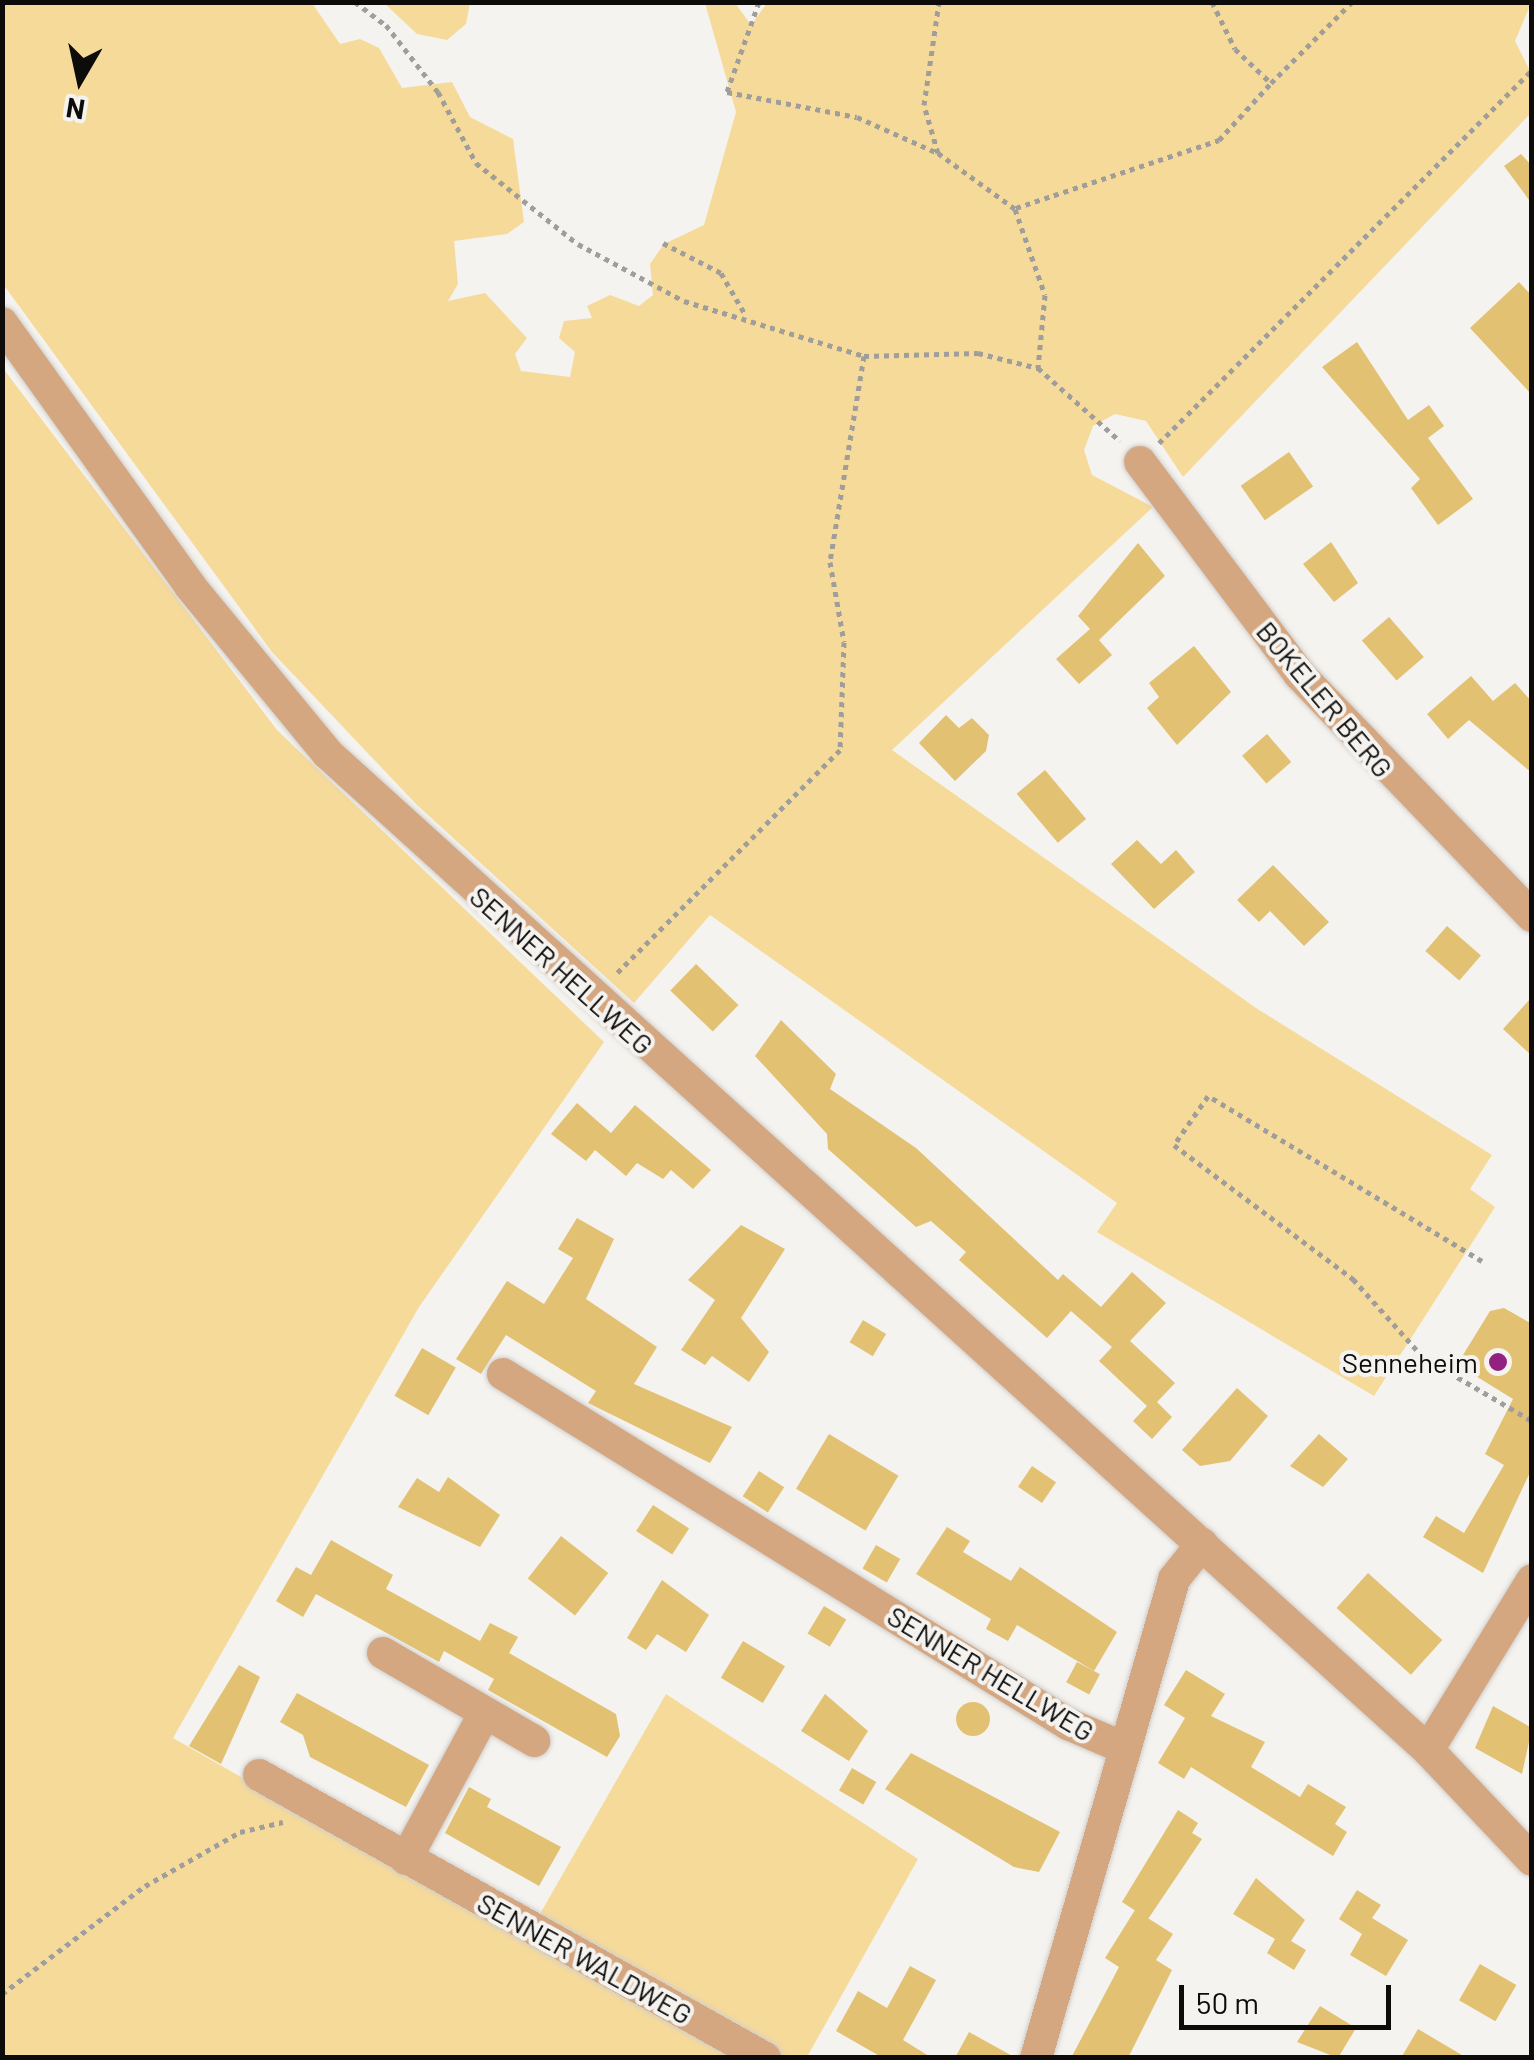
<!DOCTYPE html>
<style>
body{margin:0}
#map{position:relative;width:1534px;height:2060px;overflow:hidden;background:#f5f3ef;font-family:Barlow,sans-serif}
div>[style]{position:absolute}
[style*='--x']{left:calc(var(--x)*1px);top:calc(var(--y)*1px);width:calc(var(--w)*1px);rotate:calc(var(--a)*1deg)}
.green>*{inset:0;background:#f6da9a}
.building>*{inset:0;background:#e2c172;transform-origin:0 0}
.round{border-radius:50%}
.path>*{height:5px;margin-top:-2.5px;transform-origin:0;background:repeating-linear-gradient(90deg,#a09e9b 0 5px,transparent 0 10px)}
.roads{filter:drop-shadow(0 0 2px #d0cecb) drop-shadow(0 0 2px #d0cecb)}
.minor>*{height:32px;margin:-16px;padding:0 16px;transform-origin:16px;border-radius:16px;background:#d4a781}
.dots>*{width:28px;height:28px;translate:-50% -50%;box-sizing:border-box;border:5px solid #f5f3ef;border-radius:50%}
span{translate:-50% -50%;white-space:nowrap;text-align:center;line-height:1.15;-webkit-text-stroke:8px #f5f3ef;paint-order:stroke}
.street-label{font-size:28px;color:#0d0c0b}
.poi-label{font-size:28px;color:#0d0c0b}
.right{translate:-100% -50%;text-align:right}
.frame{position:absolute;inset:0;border:5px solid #0d0c0b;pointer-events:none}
.north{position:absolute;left:30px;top:30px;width:100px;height:100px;-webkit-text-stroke:8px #f5f3ef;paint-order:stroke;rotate:189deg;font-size:28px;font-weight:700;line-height:40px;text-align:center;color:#0d0c0b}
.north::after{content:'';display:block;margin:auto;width:35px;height:45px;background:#0d0c0b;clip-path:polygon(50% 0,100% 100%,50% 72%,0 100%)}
.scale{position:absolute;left:1179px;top:1985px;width:212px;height:45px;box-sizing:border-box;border:5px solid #0d0c0b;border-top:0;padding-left:12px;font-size:30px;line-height:35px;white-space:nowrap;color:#0d0c0b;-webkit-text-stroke:8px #f5f3ef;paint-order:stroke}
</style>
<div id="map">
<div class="green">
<div style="clip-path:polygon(384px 3px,470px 3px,466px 24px,447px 40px,417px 34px)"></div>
<div style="clip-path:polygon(767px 3px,1531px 3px,1515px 41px,1531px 73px,1531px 113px,1183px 477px,1146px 421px,1115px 414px,1093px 426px,1084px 450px,1092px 475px,1153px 507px,892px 750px,1256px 1008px,1492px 1155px,1470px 1189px,1495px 1207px,1374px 1396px,1097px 1232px,1117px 1203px,710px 915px,634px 1003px,416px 804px,272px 652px,3px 284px,3px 3px,312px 3px,340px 44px,360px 39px,379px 48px,402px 88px,452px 82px,470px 117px,513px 139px,524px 222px,507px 234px,454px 241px,458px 284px,448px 301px,485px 293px,527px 338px,515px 354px,521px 371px,570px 377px,575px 352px,559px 338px,564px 321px,592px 318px,587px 306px,610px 295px,639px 306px,653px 295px,650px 264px,664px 244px,704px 225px,736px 112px,705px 3px,735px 3px,751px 25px)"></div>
<div style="clip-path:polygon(2px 367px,277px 730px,604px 1042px,419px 1307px,173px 1738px,525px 1940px,666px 1694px,918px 1859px,807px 2057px,3px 2057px)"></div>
</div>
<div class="building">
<div style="clip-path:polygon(1521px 154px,1532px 166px,1532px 204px,1504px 166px)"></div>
<div style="clip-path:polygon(1519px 282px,1532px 296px,1532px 395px,1470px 328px)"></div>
<div style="clip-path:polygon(1357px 342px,1408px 420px,1429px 405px,1444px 426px,1428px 438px,1473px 499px,1438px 525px,1411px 488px,1420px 479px,1322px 367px)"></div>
<div style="left:1289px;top:452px;width:42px;height:59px;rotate:55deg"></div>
<div style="clip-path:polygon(1331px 542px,1358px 583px,1334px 602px,1303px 564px)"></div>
<div style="clip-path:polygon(1138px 543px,1165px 576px,1099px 640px,1112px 655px,1079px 684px,1056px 659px,1090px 629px,1078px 616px)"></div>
<div style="left:1389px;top:617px;width:53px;height:36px;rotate:49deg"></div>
<div style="clip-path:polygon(1194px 646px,1231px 692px,1177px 745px,1147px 708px,1159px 697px,1149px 683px)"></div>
<div style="clip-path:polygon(1471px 676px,1493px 701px,1515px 683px,1532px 702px,1532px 773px,1469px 720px,1448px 739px,1427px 714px)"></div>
<div style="clip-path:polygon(946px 715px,959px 728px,972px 718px,989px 735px,986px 751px,955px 781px,919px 743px)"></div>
<div style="left:1267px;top:734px;width:37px;height:33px;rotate:49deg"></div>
<div style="left:1045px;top:770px;width:64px;height:37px;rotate:50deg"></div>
<div style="clip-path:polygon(1137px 840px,1161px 864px,1176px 850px,1195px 872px,1154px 909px,1111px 864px)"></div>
<div style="clip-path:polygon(1273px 865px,1329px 922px,1304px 946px,1270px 911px,1259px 922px,1237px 900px)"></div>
<div style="left:1447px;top:926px;width:45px;height:33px;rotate:41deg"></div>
<div style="left:696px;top:964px;width:59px;height:37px;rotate:44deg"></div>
<div style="clip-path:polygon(1532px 997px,1532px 1056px,1503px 1029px)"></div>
<div style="clip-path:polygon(781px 1020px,836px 1074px,830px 1089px,916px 1148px,1058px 1280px,1063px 1274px,1101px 1307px,1132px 1272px,1166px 1303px,1130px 1341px,1175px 1383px,1157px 1402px,1172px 1417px,1152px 1439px,1133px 1421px,1147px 1406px,1099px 1361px,1112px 1347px,1071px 1311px,1047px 1338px,959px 1260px,966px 1252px,931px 1221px,916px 1227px,828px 1149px,827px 1134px,755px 1056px)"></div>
<div style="clip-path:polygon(577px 1103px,611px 1133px,635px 1105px,711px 1170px,693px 1189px,671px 1170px,663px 1179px,637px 1163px,626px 1176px,595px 1150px,586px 1161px,551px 1134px)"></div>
<div style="clip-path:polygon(577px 1218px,614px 1239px,586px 1299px,657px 1347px,634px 1384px,732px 1427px,710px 1463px,588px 1403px,596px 1391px,506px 1335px,481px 1374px,456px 1359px,507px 1281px,544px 1304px,573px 1258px,558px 1249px)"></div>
<div style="clip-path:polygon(741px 1225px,785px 1249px,741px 1318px,769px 1352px,749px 1382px,712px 1356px,705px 1365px,681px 1350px,715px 1300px,688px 1280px)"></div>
<div style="clip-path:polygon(1504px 1308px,1532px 1324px,1532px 1468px,1483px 1573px,1423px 1537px,1436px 1516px,1464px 1533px,1504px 1465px,1485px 1454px,1513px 1399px,1466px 1370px,1463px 1355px,1490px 1311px)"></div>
<div style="left:863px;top:1320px;width:27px;height:26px;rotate:31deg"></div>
<div style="left:422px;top:1348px;width:39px;height:55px;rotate:30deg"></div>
<div style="clip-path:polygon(1237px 1388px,1268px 1416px,1230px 1461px,1200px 1466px,1182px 1450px)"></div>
<div style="left:829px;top:1434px;width:81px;height:64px;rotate:31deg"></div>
<div style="clip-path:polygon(1319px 1434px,1348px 1459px,1323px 1487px,1290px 1466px)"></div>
<div style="left:1032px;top:1466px;width:29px;height:25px;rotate:34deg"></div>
<div style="left:759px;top:1471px;width:30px;height:30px;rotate:33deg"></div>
<div style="clip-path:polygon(448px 1477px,500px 1515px,480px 1547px,398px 1507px,417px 1478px,439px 1492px)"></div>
<div style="left:653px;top:1505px;width:43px;height:31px;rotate:33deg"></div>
<div style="clip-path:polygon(947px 1527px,970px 1541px,963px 1552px,1011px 1581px,1020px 1567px,1117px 1632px,1094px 1671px,1017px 1625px,1008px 1641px,986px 1629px,991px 1619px,916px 1574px)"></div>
<div style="left:561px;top:1536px;width:60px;height:54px;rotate:38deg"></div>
<div style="clip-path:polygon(331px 1540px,393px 1575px,386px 1589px,480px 1641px,490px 1623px,518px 1637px,509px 1653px,616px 1714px,620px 1736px,607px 1757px,488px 1690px,494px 1679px,444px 1651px,439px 1662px,316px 1594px,303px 1617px,276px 1601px,296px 1567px,311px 1575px)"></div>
<div style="left:876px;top:1545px;width:28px;height:27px;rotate:30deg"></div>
<div style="left:1368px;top:1573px;width:100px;height:47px;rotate:42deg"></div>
<div style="clip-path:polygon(662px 1580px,709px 1615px,686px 1652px,657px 1634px,646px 1650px,627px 1638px)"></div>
<div style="left:824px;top:1606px;width:26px;height:32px;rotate:31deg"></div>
<div style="left:743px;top:1641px;width:49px;height:43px;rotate:31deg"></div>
<div style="left:1077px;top:1662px;width:26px;height:23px;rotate:28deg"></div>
<div style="clip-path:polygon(239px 1665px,260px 1677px,221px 1764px,189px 1746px)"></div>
<div style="clip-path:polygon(1186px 1670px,1225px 1694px,1211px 1716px,1265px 1742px,1251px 1767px,1300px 1797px,1308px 1784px,1346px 1807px,1335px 1824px,1347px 1832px,1333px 1856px,1191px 1767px,1184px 1779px,1158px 1763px,1185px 1718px,1164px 1705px)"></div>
<div style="clip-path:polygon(297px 1693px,429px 1765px,406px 1807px,310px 1757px,303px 1735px,280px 1722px)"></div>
<div style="clip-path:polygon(825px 1694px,868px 1731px,849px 1761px,801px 1731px)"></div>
<div class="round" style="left:956px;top:1702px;width:34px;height:34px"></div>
<div style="clip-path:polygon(1493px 1706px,1532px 1728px,1522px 1774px,1475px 1748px)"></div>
<div style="clip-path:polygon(911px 1753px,1060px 1832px,1039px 1872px,1014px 1867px,885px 1789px)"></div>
<div style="left:852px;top:1768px;width:28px;height:26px;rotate:30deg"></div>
<div style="clip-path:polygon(469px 1787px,491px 1799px,487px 1807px,561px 1847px,539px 1886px,445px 1833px)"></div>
<div style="clip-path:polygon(1178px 1810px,1198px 1823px,1192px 1833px,1202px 1839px,1148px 1919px,1122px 1902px)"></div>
<div style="clip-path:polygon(1256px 1878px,1305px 1920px,1291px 1941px,1306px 1950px,1294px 1970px,1267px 1953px,1275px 1939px,1233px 1914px)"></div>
<div style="clip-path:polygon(1357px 1890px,1381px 1905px,1372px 1918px,1408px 1940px,1386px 1976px,1350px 1955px,1362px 1934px,1339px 1919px)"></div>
<div style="clip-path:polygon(1135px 1910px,1173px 1934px,1156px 1960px,1172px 1970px,1128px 2058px,1071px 2058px,1119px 1967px,1105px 1958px)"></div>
<div style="left:1480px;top:1964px;width:42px;height:42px;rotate:30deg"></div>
<div style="clip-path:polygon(910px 1966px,936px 1980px,903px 2040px,932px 2058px,883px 2058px,836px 2031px,858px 1991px,887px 2008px)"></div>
<div style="clip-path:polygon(1320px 2006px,1356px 2028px,1338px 2058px,1297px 2042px)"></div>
<div style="clip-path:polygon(1418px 2029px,1467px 2058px,1401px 2058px)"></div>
<div style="clip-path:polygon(969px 2032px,1016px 2058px,955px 2058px)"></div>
</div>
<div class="path">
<div style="--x:355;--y:2;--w:39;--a:37"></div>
<div style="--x:386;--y:25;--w:85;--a:52.2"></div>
<div style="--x:438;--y:92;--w:81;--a:61.8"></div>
<div style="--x:476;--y:163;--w:130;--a:38.5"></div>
<div style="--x:578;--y:244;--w:120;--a:28.3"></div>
<div style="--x:684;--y:301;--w:188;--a:17"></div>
<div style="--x:864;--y:356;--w:209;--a:99.4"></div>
<div style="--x:830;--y:562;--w:81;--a:80.1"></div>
<div style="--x:844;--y:642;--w:108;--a:92.1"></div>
<div style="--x:840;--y:750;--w:320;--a:135"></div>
<div style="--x:759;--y:2;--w:96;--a:109.6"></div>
<div style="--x:727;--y:92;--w:132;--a:10.9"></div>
<div style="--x:857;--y:117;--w:89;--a:24"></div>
<div style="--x:938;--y:153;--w:95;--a:36"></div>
<div style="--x:1015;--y:209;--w:91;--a:70.8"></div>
<div style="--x:1045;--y:295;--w:73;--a:95.5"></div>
<div style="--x:1212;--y:2;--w:52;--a:63.9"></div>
<div style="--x:1235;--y:49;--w:50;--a:43.4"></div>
<div style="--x:1271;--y:83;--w:115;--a:-45"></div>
<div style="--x:938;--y:153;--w:50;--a:-106.3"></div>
<div style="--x:924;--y:105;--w:104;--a:-81.7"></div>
<div style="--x:1016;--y:208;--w:214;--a:-18.5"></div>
<div style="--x:1219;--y:140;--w:77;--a:-47.6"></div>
<div style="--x:663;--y:243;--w:65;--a:27.3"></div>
<div style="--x:721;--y:273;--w:48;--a:59.7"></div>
<div style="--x:864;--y:356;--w:114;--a:-1.5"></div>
<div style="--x:978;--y:353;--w:62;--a:14"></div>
<div style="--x:1038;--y:368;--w:110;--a:41.7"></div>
<div style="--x:1159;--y:443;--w:528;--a:-45"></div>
<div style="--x:1482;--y:1261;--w:320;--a:-148.9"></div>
<div style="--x:1208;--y:1096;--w:60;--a:124.8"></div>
<div style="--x:1174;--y:1145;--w:224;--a:36.8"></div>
<div style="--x:1353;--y:1279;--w:105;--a:48.1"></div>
<div style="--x:1423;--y:1357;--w:126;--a:30.4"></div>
<div style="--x:2;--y:1994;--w:179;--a:-37.1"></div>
<div style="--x:145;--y:1886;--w:109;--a:-29.6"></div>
<div style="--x:240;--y:1832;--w:44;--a:-13.1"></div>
</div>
<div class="roads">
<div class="minor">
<div style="--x:2;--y:323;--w:323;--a:54.4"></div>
<div style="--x:190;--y:586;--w:216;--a:50.6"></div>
<div style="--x:327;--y:753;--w:1485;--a:42.16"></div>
<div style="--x:1428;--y:1750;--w:151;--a:46.6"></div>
<div style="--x:1140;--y:462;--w:265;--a:53.1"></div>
<div style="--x:1299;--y:674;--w:336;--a:46.1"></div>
<div style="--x:503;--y:1374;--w:665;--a:31.78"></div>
<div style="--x:1068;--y:1724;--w:61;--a:23.2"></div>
<div style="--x:383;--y:1653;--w:175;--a:30.2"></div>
<div style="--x:1428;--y:1750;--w:199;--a:-58.5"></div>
<div style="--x:259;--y:1775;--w:580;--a:29.22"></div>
<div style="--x:406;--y:1859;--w:165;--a:-61.7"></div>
<div style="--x:1036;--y:2058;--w:498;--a:-73.9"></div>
<div style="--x:1174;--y:1579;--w:45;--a:-51.3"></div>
</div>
</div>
<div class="dots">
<div style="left:1498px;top:1362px;background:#922181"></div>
</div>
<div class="street-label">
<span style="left:1325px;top:699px;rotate:50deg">BOKELER BERG</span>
<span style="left:562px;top:970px;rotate:42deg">SENNER HELLWEG</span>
<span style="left:991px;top:1673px;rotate:31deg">SENNER HELLWEG</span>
<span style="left:585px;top:1958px;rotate:29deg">SENNER WALDWEG</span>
</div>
<div class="poi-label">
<span class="right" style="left:1478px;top:1362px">Senneheim</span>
</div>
<div class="frame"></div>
<div class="north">N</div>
<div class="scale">50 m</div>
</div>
